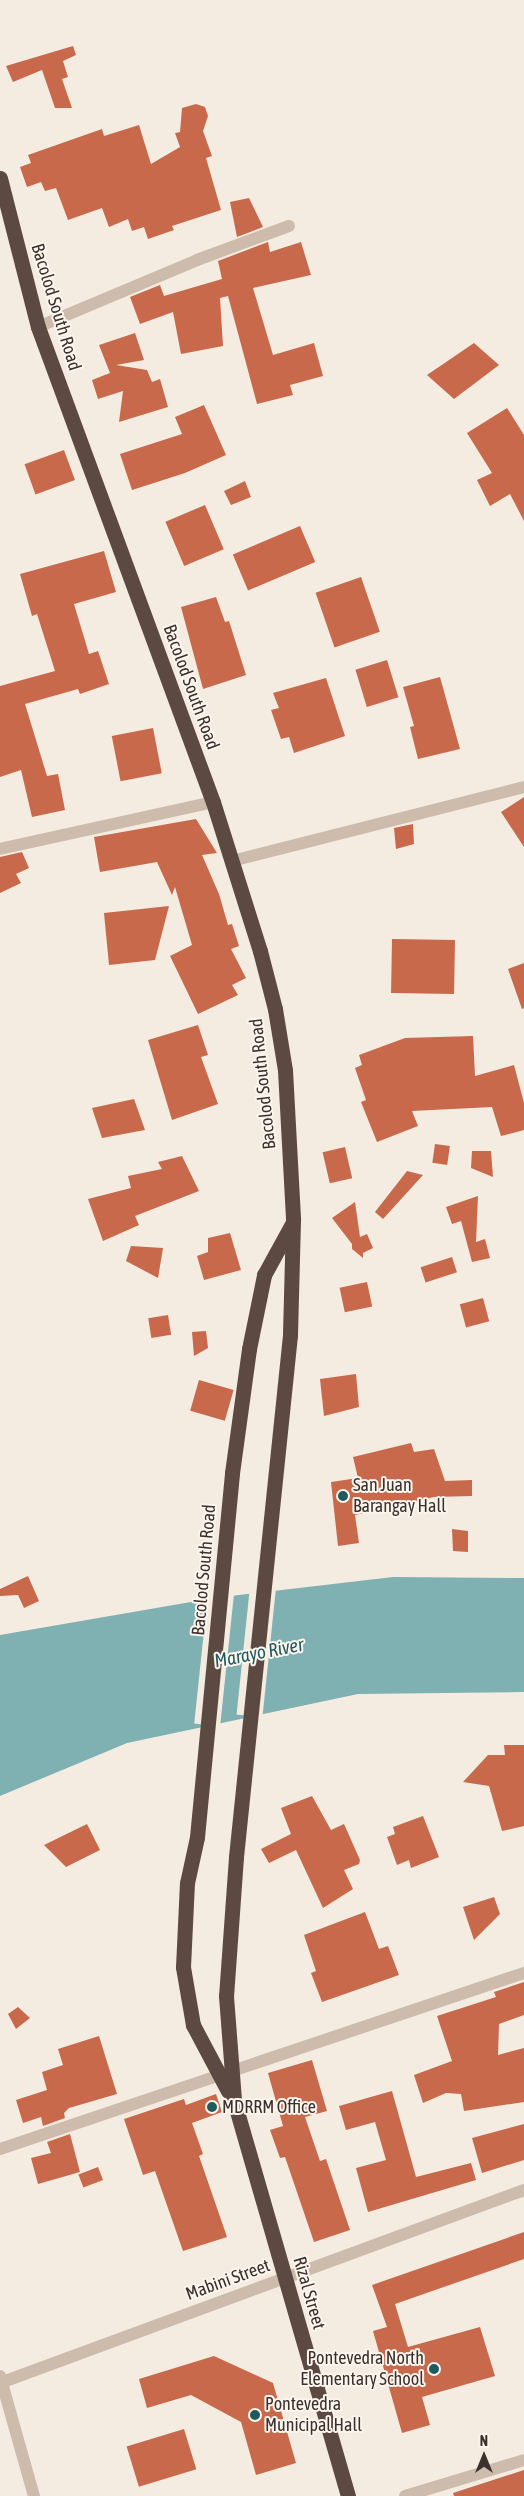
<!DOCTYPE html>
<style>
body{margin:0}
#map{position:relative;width:524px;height:2496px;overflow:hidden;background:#f4ebe1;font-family:"Asap Condensed",sans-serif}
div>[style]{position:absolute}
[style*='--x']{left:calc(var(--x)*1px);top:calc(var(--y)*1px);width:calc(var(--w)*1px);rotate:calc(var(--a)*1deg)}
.water>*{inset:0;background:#7fb0b2}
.pier>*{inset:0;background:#f4ebe1;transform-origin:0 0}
.building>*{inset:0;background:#c8694b;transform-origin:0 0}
.minor>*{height:12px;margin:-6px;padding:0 6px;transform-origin:6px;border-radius:6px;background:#cdbbac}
.highway>*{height:15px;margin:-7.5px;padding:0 7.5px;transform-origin:7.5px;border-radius:7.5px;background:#5c4a42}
.dots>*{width:14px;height:14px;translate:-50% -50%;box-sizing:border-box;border:2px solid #fbf5ee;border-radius:50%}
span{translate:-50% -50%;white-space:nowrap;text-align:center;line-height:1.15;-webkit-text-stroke:4px #fbf5ee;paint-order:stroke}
.street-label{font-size:18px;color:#3b302b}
.poi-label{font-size:18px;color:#3b302b}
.left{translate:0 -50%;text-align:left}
.right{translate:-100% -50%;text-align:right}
.water-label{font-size:19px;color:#1f5a5e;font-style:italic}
.north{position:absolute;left:459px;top:2431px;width:50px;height:50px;-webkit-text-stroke:4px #fbf5ee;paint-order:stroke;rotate:0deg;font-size:14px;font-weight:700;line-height:20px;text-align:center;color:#3b302b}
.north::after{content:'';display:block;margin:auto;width:18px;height:22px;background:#3b302b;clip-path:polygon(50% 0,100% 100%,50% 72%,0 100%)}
</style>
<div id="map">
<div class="water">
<div style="clip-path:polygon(393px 1577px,524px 1578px,524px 1692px,358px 1694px,127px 1743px,0 1796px,0 1635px,214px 1598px)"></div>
</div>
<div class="pier">
<div style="left:276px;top:1588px;width:130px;height:26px;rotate:96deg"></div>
<div style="left:234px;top:1594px;width:133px;height:26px;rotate:96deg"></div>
</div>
<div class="building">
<div style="clip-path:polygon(73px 46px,76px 55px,63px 61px,68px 77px,62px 79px,72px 108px,55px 108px,42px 70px,13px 82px,6px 66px)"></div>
<div style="clip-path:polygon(196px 104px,205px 107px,208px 116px,203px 131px,212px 156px,206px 158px,221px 210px,172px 226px,174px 230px,148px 239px,144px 227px,132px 231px,128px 219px,109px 227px,102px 208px,68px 220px,56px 188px,45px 191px,41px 182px,27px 187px,20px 167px,31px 163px,28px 155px,102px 129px,104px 136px,139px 125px,151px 164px,180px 147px,175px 133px,180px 132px,182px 108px)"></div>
<div style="clip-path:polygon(249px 198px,263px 227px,237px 237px,230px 202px)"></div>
<div style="clip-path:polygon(268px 242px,270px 252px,301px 242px,311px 275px,253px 288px,273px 355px,314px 343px,323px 376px,290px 385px,293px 395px,257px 404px,228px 296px,220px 298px,223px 346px,181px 354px,173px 312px,140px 324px,130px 297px,160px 285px,164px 296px,222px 279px,218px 261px)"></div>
<div style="clip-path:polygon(135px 333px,144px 360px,116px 365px,147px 370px,152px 382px,160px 379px,168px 407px,119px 422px,123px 391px,98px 399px,92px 380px,110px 373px,99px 345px)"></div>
<div style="clip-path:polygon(474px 343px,499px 365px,454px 399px,427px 375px)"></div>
<div style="clip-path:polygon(204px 405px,226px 455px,185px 473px,132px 490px,120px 454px,182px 434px,175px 417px)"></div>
<div style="clip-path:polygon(507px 408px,524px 435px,524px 521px,510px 494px,490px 506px,477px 480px,492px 473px,467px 433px)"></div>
<div style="left:64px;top:450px;width:32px;height:42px;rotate:70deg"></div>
<div style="clip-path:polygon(245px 481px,251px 497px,231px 505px,224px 491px)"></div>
<div style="left:205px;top:505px;width:48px;height:43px;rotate:67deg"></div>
<div style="left:300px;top:526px;width:39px;height:73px;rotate:67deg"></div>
<div style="clip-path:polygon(104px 551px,116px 592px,74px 604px,89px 654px,98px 651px,109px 684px,80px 694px,78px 689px,25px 704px,47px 776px,58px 774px,65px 810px,32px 817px,21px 770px,0 777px,0 686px,55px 671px,37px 614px,32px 616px,20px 574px)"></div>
<div style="left:361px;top:577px;width:58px;height:48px;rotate:71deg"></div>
<div style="clip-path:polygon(216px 597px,225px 622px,229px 621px,246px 675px,203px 689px,181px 607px)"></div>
<div style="left:387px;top:660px;width:39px;height:33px;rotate:73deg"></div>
<div style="clip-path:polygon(440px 677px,460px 749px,418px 759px,410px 727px,414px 726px,403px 687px)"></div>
<div style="clip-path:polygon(326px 678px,345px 736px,294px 753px,289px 737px,281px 739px,271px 710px,279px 708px,273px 693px)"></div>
<div style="left:153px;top:728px;width:46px;height:42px;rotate:79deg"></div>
<div style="clip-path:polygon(524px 797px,524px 847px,501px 812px)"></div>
<div style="clip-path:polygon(196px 819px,217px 853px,202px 855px,219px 894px,228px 925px,232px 924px,239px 946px,231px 949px,246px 978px,232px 985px,238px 995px,198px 1014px,170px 956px,192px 945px,175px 887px,172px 895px,157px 862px,100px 872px,94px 837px)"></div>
<div style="clip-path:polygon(413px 824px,414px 844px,396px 849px,394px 828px)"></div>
<div style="clip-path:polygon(22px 852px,29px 868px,16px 874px,21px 883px,0 893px,0 857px)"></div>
<div style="clip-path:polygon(169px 906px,155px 960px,109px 965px,104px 913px)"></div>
<div style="left:392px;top:939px;width:63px;height:54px;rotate:1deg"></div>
<div style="clip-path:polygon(524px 963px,524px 1008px,522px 1009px,508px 969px)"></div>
<div style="clip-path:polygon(198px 1025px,208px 1055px,201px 1057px,218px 1104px,172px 1120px,148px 1040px)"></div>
<div style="clip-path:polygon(473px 1036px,475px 1076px,514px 1065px,524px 1103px,524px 1130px,501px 1136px,492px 1107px,412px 1111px,418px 1126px,377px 1142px,361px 1102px,366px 1100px,355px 1068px,362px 1065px,359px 1055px,405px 1038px)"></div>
<div style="clip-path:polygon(134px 1099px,145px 1130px,102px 1138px,92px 1108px)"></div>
<div style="left:435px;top:1144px;width:15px;height:19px;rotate:8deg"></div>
<div style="left:345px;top:1147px;width:32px;height:23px;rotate:77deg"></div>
<div style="clip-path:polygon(472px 1151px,491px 1151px,493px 1177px,471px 1168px)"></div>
<div style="clip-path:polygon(182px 1156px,199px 1191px,135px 1216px,139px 1225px,103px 1241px,88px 1199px,131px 1188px,128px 1176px,162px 1169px,158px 1162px)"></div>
<div style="clip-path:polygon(407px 1171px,423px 1175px,383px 1219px,375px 1212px)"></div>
<div style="clip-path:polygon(478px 1196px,476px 1242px,485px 1239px,490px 1258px,472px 1262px,461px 1221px,452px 1224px,446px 1207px)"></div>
<div style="clip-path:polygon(355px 1202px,360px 1237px,367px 1234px,373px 1248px,363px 1253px,363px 1258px,352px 1249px,352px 1244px,332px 1218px)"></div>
<div style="clip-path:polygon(230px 1233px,241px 1270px,204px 1280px,197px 1256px,208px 1252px,208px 1238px)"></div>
<div style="clip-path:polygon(131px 1246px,163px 1248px,158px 1278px,126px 1261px)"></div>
<div style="left:452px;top:1257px;width:16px;height:33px;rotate:72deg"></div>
<div style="left:367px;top:1282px;width:25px;height:28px;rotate:78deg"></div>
<div style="left:483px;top:1298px;width:24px;height:24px;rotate:75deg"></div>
<div style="left:168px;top:1315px;width:20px;height:20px;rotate:81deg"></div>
<div style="clip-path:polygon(206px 1331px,208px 1348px,194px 1356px,192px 1332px)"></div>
<div style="clip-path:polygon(356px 1374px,359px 1407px,324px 1416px,320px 1379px)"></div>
<div style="left:199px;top:1380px;width:36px;height:32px;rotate:16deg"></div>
<div style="clip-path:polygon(411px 1443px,414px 1452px,434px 1449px,445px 1481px,472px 1480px,472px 1496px,434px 1497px,355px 1515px,359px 1543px,338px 1546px,331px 1482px,358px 1478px,353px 1457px)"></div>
<div style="clip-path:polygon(452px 1529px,468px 1531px,468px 1552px,453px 1551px)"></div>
<div style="clip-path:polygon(28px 1576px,39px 1601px,24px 1608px,18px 1595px,0 1596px,0 1589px)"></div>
<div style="clip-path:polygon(504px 1745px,524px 1745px,524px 1826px,502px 1831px,489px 1786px,463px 1782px,488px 1755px,505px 1755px)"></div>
<div style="clip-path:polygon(312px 1796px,331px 1830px,344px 1824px,360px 1860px,359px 1864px,344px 1870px,353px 1889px,323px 1908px,296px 1850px,269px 1863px,261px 1849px,291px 1834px,281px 1808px)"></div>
<div style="clip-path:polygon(423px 1816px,439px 1857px,411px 1868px,409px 1860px,397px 1865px,387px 1837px,395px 1834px,393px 1827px)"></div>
<div style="clip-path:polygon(87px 1824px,100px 1850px,66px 1867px,44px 1845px)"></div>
<div style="clip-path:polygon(494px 1897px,500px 1914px,474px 1940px,463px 1907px)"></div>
<div style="clip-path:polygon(365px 1912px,379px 1949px,388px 1946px,399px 1975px,322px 2002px,311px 1973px,316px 1971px,304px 1935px)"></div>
<div style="clip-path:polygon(524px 1982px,524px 2015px,499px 2024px,498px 2055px,524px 2048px,524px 2102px,464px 2111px,461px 2094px,446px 2093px,423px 2103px,414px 2075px,452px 2061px,437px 2016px,496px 1997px,494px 1992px)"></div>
<div style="clip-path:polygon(18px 2007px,30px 2018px,16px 2029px,8px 2014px)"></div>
<div style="clip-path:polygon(99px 2036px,117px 2094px,69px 2108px,64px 2113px,65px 2118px,43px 2126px,41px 2117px,23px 2123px,16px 2100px,47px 2090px,42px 2072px,63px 2065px,58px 2049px)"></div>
<div style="clip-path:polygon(312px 2060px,327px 2111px,305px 2117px,320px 2161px,326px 2159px,350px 2230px,314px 2242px,285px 2157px,280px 2158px,270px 2130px,283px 2126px,268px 2073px)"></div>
<div style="clip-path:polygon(392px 2091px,416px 2177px,471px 2163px,476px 2180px,368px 2212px,356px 2168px,386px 2160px,375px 2122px,346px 2130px,339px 2106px)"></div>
<div style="clip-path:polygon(216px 2094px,222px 2112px,192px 2123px,203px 2154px,199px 2156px,227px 2237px,183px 2251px,155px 2171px,143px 2175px,124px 2119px,184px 2099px,186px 2105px)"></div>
<div style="clip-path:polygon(524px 2124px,524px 2160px,482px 2173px,472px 2138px)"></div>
<div style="clip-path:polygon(70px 2134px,80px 2172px,38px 2184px,31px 2158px,51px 2153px,47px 2142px)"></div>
<div style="left:98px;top:2167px;width:14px;height:21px;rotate:69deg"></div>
<div style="clip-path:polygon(524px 2232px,524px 2259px,395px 2304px,408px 2347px,480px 2327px,495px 2376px,422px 2397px,430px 2425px,402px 2433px,373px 2331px,387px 2327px,372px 2285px)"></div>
<div style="clip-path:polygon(214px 2356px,273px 2383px,296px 2463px,256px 2475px,241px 2422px,191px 2395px,147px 2408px,139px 2379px)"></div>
<div style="left:184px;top:2429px;width:42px;height:60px;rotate:73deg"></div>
<div style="clip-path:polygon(524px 2470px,524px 2496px,454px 2496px,453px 2493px)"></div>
</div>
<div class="minor">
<div style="--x:38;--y:327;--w:173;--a:-22.8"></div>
<div style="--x:197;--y:260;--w:98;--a:-20.3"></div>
<div style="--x:0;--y:849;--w:218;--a:-12.4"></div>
<div style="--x:232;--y:861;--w:301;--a:-14.2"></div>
<div style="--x:0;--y:2149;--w:553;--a:-18.57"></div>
<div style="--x:0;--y:2376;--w:125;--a:74.2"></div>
<div style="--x:0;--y:2383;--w:558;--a:-20.22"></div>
<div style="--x:405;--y:2496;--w:124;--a:-16.8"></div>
</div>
<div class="highway">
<div style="--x:0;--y:178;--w:154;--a:75.7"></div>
<div style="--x:38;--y:327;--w:506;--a:69.78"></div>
<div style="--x:213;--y:802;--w:156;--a:72.5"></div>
<div style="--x:260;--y:951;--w:60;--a:75.5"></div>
<div style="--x:275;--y:1009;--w:62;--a:80.7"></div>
<div style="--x:285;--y:1070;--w:150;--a:86.9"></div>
<div style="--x:293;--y:1220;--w:115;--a:91.5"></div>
<div style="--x:290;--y:1335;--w:525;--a:95.91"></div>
<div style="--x:236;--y:1857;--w:139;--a:94.1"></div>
<div style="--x:226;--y:1996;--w:105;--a:85.6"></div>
<div style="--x:234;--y:2101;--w:411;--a:73.9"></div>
<div style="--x:228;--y:2091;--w:75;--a:-117.9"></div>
<div style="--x:193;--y:2025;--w:59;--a:-99.8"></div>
<div style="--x:183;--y:1967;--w:84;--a:-87.3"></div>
<div style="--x:187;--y:1883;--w:47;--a:-77.7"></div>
<div style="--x:197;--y:1837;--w:366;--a:-84.5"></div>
<div style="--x:232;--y:1473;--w:125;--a:-82.2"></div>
<div style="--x:249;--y:1349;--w:76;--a:-78.5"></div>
<div style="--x:264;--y:1275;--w:58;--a:-61.2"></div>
</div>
<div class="dots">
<div style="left:343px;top:1496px;background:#1f5a5e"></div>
<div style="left:212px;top:2107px;background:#1f5a5e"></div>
<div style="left:434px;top:2369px;background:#1f5a5e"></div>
<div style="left:255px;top:2415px;background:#1f5a5e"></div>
</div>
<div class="street-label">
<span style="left:56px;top:307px;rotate:73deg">Bacolod South Road</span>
<span style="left:191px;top:687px;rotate:70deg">Bacolod South Road</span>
<span style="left:263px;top:1084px;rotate:-96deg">Bacolod South Road</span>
<span style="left:204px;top:1570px;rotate:-85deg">Bacolod South Road</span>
<span style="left:228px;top:2280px;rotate:-20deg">Mabini Street</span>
<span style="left:309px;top:2293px;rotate:74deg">Rizal Street</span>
</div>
<div class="poi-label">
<span class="left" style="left:353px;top:1496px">San Juan<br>Barangay Hall</span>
<span class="left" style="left:222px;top:2107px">MDRRM Office</span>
<span class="right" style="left:424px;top:2369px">Pontevedra North<br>Elementary School</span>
<span class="left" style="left:265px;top:2415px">Pontevedra<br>Municipal Hall</span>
</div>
<div class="water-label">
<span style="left:259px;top:1653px;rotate:-11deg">Marayo River</span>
</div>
<div class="north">N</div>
</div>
